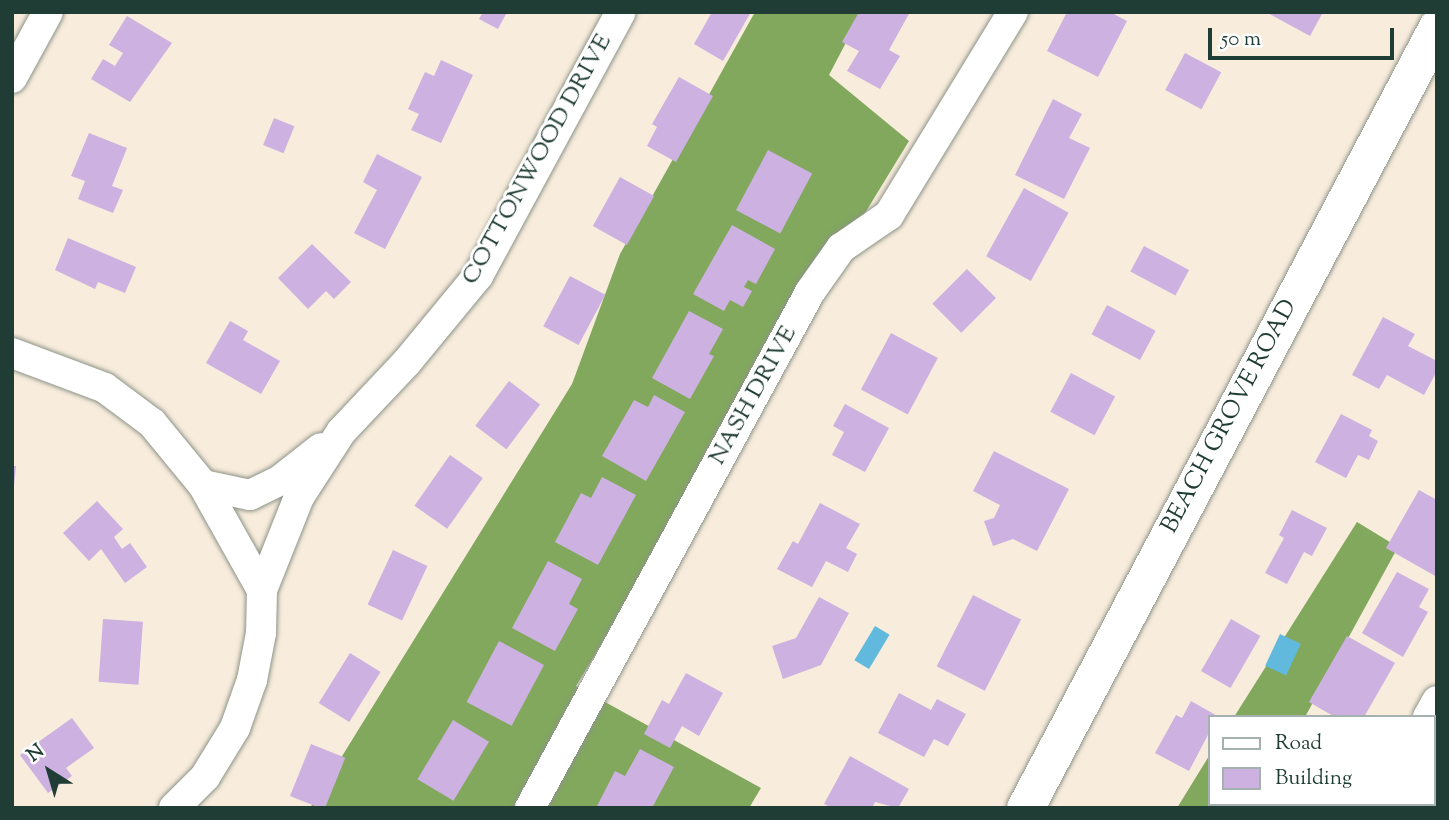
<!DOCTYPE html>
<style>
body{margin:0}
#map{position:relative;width:1449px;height:820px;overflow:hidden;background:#f8ecdc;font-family:"Sorts Mill Goudy",serif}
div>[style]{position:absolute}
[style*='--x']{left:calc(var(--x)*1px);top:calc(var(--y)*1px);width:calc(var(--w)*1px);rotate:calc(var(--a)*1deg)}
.forest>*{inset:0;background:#82a85d}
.water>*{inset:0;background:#61b9de;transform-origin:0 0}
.building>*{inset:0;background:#cdb1e0;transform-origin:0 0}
.roads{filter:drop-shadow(0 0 2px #8c9488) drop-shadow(0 0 2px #8c9488)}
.minor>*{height:30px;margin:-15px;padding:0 15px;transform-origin:15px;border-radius:15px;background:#fff}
.tertiary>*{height:37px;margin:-18.5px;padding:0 18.5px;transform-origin:18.5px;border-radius:18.5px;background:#fff}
span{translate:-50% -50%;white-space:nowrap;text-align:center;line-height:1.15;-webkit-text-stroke:6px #fff;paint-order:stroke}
.street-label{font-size:24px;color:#1f3d34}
.frame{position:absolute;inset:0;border:14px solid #1f3d34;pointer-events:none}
.legend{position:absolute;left:1208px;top:715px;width:228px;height:91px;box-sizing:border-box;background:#fff;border:2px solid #a5b1ae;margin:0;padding:9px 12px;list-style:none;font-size:21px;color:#1f3d34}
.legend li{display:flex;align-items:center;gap:14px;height:35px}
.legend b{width:35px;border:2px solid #a5b1ae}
.north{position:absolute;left:14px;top:736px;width:70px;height:70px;-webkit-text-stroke:5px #fff;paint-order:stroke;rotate:323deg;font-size:19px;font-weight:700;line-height:28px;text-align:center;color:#1f3d34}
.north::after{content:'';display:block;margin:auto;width:24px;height:32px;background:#1f3d34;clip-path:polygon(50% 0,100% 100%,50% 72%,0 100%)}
.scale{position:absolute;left:1208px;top:28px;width:186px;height:32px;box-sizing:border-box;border:4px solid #1f3d34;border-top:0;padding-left:9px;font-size:21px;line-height:24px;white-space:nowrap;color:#1f3d34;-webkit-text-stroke:5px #fff;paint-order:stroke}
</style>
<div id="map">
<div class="forest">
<div style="clip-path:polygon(755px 12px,862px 12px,829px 75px,909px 141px,576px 686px,761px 788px,749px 808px,310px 808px,572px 384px,620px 254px)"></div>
<div style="clip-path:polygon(1357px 522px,1398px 547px,1305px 717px,1234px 717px)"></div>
<div style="clip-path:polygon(1209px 756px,1209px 804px,1263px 804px,1262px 808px,1177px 808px)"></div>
</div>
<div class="water">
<div style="left:875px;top:626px;width:17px;height:40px;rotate:31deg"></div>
<div style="left:1280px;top:634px;width:23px;height:35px;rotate:25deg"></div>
</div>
<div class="building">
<div style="clip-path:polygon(483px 12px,507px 12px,498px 29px,479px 19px)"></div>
<div style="clip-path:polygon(712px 12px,751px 12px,723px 61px,694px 44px)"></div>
<div style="clip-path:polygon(859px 12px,910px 12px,889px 50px,900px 56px,880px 89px,847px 71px,859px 51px,842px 42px)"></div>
<div style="clip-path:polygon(1067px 12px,1110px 12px,1127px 21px,1098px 77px,1047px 51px)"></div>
<div style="clip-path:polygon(1266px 12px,1323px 12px,1310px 36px)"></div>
<div style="clip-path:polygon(127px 16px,172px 43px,130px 102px,91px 79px,103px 59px,115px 66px,123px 53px,109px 45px)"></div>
<div style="left:1185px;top:53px;width:41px;height:42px;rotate:28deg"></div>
<div style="clip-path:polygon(441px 60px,473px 75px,441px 143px,411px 130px,419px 114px,408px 109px,425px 72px,434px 76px)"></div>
<div style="clip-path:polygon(679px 77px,713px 96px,676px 162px,647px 146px,657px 127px,652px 124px)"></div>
<div style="clip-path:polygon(1053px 99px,1082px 114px,1069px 138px,1090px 148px,1064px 199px,1015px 175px)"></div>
<div style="left:274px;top:118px;width:22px;height:29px;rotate:22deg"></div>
<div style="clip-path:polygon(89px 133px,127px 148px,112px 186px,123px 190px,113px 213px,78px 199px,85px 181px,71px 176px)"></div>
<div style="left:768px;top:150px;width:50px;height:68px;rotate:28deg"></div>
<div style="clip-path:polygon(377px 154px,422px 177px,385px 249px,354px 233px,377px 190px,363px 182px)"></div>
<div style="left:620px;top:177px;width:39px;height:56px;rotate:29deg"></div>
<div style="left:1024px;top:188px;width:51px;height:78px;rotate:29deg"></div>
<div style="clip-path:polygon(732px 225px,775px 249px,756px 284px,748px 280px,744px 287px,752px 291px,743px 307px,730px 300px,724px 311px,693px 294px)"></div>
<div style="clip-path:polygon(68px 238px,136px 267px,125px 293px,98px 282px,95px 289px,55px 270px)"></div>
<div style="clip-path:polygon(312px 244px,351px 282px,334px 299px,326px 291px,308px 309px,278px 278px)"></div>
<div style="left:1144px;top:246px;width:51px;height:29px;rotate:28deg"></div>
<div style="left:967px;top:269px;width:41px;height:49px;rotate:45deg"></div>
<div style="left:570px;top:276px;width:40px;height:57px;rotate:28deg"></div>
<div style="left:1107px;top:305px;width:55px;height:33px;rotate:28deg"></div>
<div style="clip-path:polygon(689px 311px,723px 329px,709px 354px,714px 356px,690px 399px,652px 378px)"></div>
<div style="clip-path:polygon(1383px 317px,1415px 334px,1408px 346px,1437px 361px,1437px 371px,1424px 395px,1387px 375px,1379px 389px,1352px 375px)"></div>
<div style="clip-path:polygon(230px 321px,248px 331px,243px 340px,280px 361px,261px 394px,206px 363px)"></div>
<div style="left:891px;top:333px;width:53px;height:64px;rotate:28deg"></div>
<div style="left:1071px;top:373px;width:50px;height:44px;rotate:28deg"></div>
<div style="left:509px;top:381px;width:39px;height:56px;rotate:37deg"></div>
<div style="clip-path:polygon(654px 395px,685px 412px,646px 481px,602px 456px,634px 400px,648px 407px)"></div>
<div style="clip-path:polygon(845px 404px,889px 428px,865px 472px,832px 455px,844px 432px,833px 426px)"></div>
<div style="clip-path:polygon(1341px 414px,1372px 430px,1369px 436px,1378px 441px,1369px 460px,1358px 455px,1346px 478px,1315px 462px)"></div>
<div style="clip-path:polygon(994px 451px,1069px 489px,1037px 551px,1013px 539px,993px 546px,984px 521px,994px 518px,1000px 505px,973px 491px)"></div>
<div style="left:450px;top:455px;width:40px;height:62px;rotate:35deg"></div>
<div style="clip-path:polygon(12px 466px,16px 466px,14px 486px,12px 486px)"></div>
<div style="clip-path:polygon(602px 477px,636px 495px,598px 565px,555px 542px,581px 493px,591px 498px)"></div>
<div style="clip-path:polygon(1419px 490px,1437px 500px,1437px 577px,1386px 548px)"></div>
<div style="clip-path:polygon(97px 501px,123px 529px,114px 537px,122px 549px,130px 543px,147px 567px,125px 583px,101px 549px,89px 561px,63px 533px)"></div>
<div style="clip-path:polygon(820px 503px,860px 524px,846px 548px,857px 554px,848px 572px,826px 561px,812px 587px,777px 569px,793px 541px,798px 544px)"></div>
<div style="clip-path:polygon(1292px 510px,1327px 528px,1312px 556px,1304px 552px,1287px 584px,1265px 573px,1284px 538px,1279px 535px)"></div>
<div style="left:393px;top:550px;width:38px;height:60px;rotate:25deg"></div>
<div style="clip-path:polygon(548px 561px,582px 579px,569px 604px,578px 609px,555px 651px,512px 628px)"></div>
<div style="clip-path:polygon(1397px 572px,1429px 589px,1419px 607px,1428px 612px,1403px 657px,1362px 633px)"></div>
<div style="left:973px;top:595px;width:54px;height:80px;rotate:27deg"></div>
<div style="clip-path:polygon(819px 597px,849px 613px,821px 665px,783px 679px,772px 646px,796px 638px)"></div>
<div style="left:103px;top:619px;width:40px;height:63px;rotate:4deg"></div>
<div style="left:1231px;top:619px;width:34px;height:60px;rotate:30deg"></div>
<div style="clip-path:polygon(1347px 636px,1395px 663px,1364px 717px,1335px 717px,1309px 702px)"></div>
<div style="left:499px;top:641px;width:51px;height:69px;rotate:28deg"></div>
<div style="left:350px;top:653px;width:36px;height:59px;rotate:32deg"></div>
<div style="clip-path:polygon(686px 673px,723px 693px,699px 736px,682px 726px,670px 748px,644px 734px,662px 700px,669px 704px)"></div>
<div style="clip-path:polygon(899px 693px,931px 710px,937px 699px,966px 714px,948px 746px,934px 739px,924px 757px,878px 733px)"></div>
<div style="clip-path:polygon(1191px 701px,1219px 717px,1209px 717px,1209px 733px,1189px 771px,1155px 753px,1176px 715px,1182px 718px)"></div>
<div style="clip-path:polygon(72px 718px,94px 748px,66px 768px,72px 776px,48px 793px,20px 755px)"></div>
<div style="left:453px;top:720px;width:42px;height:69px;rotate:31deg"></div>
<div style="left:311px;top:744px;width:37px;height:56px;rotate:22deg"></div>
<div style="clip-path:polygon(640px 749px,674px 767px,652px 808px,596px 808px,615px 771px,625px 776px)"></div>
<div style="clip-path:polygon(850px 756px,909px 789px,898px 808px,875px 802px,872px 808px,832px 808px,824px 804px)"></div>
<div style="clip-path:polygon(1257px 804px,1297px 804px,1303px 808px,1255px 808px)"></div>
</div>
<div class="roads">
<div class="minor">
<div style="--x:12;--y:78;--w:75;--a:-61.4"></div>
<div style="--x:12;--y:353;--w:99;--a:20.6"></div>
<div style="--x:105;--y:388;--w:59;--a:36.7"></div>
<div style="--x:152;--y:423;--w:80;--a:50.6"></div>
<div style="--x:203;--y:485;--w:120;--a:60.7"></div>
<div style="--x:262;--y:590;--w:43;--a:91.3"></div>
<div style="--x:261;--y:633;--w:48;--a:100.8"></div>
<div style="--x:252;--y:680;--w:51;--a:109.5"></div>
<div style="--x:235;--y:728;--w:57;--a:121.5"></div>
<div style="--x:205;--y:777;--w:44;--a:135"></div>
<div style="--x:203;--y:485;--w:48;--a:12"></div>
<div style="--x:250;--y:495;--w:32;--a:-26"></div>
<div style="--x:279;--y:481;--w:53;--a:-38.2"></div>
<div style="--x:262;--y:590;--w:100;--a:-68.3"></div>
<div style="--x:299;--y:497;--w:77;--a:-57.1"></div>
<div style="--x:341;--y:432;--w:96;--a:-46.7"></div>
<div style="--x:407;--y:362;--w:112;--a:-50.5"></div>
<div style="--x:478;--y:276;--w:300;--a:-61.6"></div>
<div style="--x:1428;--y:717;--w:18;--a:-61"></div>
<div style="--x:530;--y:808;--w:587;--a:-61.51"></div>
<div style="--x:810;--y:292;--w:54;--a:-54.8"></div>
<div style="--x:841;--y:248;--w:58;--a:-34.5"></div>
<div style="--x:889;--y:215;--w:238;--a:-58.6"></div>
<div style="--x:1380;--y:808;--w:4;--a:-63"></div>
</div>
<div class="tertiary">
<div style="--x:1025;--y:808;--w:883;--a:-62.19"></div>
</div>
</div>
<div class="street-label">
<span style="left:538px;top:160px;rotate:-61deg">COTTONWOOD DRIVE</span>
<span style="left:754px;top:396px;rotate:-61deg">NASH DRIVE</span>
<span style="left:1230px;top:417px;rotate:-62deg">BEACH GROVE ROAD</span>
</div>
<div class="frame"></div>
<ul class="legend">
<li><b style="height:9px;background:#fff"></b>Road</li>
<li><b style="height:19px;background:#cdb1e0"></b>Building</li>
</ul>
<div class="north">N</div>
<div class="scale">50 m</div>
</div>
